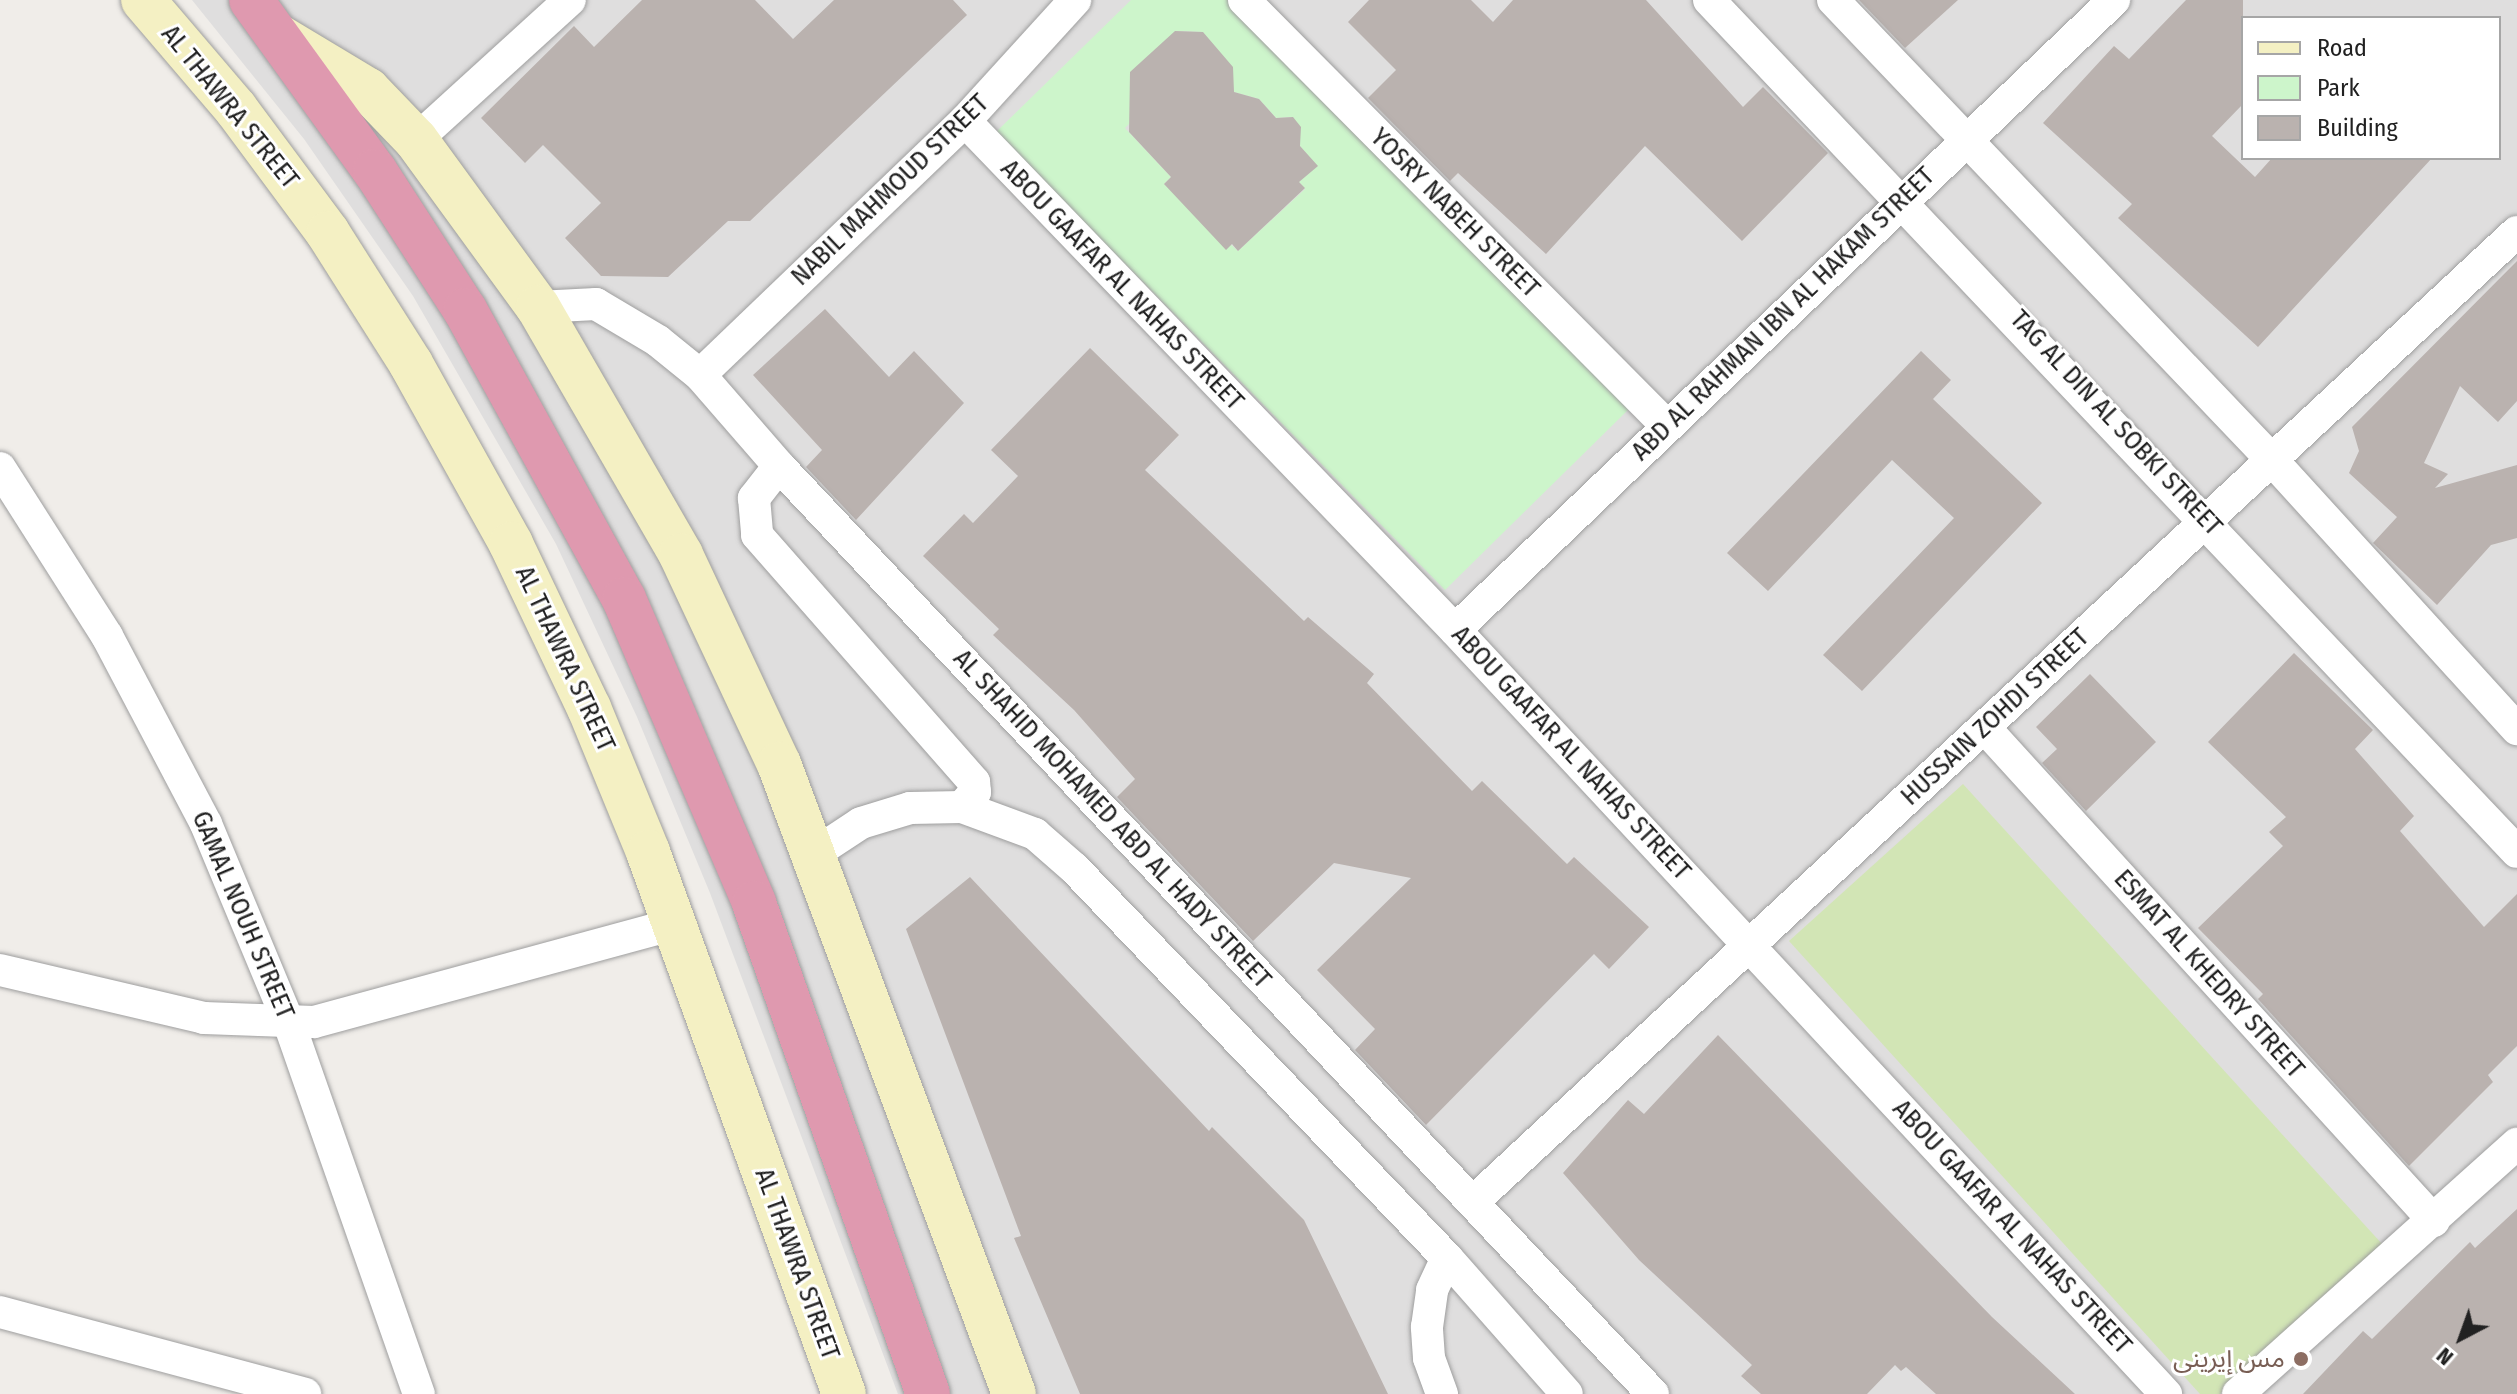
<!DOCTYPE html>
<meta charset="utf-8">
<style>
body{margin:0}
#map{position:relative;width:2517px;height:1394px;overflow:hidden;background:#f0ede9;font-family:"Fira Sans Condensed","Noto Sans Arabic",sans-serif}
div>[style]{position:absolute}
[style*='--x']{left:calc(var(--x)*1px);top:calc(var(--y)*1px);width:calc(var(--w)*1px);rotate:calc(var(--a)*1deg)}
.residential>*{inset:0;background:#dfdede}
.grass>*{inset:0;background:#d2e5b5}
.park>*{inset:0;background:#cdf5cb}
.building>*{inset:0;background:#bab2af}
.roads{filter:drop-shadow(0 0 2px #9e9e9e) drop-shadow(0 0 2px #9e9e9e)}
.street>*{height:32px;margin:-16px;padding:0 16px;transform-origin:16px;border-radius:16px;background:#fff}
.secondary>*{height:44px;margin:-22px;padding:0 22px;transform-origin:22px;border-radius:22px;background:#f4f0c3}
.highway>*{height:44px;margin:-22px;padding:0 22px;transform-origin:22px;border-radius:22px;background:#df99af}
.dots>*{width:22px;height:22px;translate:-50% -50%;box-sizing:border-box;border:4px solid #fff;border-radius:50%}
span{translate:-50% -50%;white-space:nowrap;text-align:center;line-height:1.15;-webkit-text-stroke:6px #fff;paint-order:stroke}
.street-label{font-size:26px;color:#212121}
.education-label{font-size:26px;color:#785e54}
.right{translate:-100% -50%;text-align:right}
.legend{position:absolute;left:2241px;top:16px;width:260px;height:144px;box-sizing:border-box;background:#fff;border:2px solid #a6a6a6;margin:0;padding:10px 14px;list-style:none;font-size:24px;color:#212121}
.legend li{display:flex;align-items:center;gap:16px;height:40px}
.legend b{width:40px;border:2px solid #a6a6a6}
.north{position:absolute;left:2421px;top:1298px;width:80px;height:80px;-webkit-text-stroke:6px #fff;paint-order:stroke;rotate:221deg;font-size:22px;font-weight:700;line-height:32px;text-align:center;color:#212121}
.north::after{content:'';display:block;margin:auto;width:28px;height:36px;background:#212121;clip-path:polygon(50% 0,100% 100%,50% 72%,0 100%)}
</style>
<div id="map">
<div class="residential">
<div style="clip-path:polygon(evenodd,192px 0,2517px 0,2517px 1394px,898px 1394px,710px 893px,637px 717px,556px 544px,413px 296px,304px 139px,192px 0,2243px 18px,2499px 18px,2499px 158px,2243px 158px,2243px 18px)"></div>
</div>
<div class="grass">
<div style="clip-path:polygon(1963px 784px,2383px 1245px,2220px 1394px,2200px 1394px,1789px 941px)"></div>
</div>
<div class="park">
<div style="clip-path:polygon(evenodd,1131px 0,1227px 0,1629px 409px,1445px 590px,996px 132px,1131px 0,1175px 31px,1203px 32px,1234px 92px,1259px 99px,1276px 118px,1293px 117px,1300px 146px,1317px 166px,1299px 182px,1305px 189px,1238px 251px,1164px 184px,1171px 177px,1125px 128px,1139px 114px,1175px 31px)"></div>
</div>
<div class="building">
<div style="clip-path:polygon(642px 0,755px 0,793px 39px,834px 0,953px 0,967px 15px,750px 221px,728px 221px,668px 277px,601px 276px,565px 238px,601px 203px,543px 145px,525px 163px,481px 118px,574px 26px,594px 47px)"></div>
<div style="clip-path:polygon(1369px 0,1471px 0,1493px 22px,1513px 0,1646px 0,1743px 107px,1763px 87px,1828px 153px,1742px 241px,1645px 146px,1546px 254px,1458px 173px,1450px 181px,1368px 98px,1396px 70px,1348px 22px)"></div>
<div style="clip-path:polygon(1859px 0,1958px 0,1905px 48px)"></div>
<div style="clip-path:polygon(2186px 0,2243px 0,2243px 104px,2212px 136px,2255px 177px,2272px 158px,2432px 158px,2258px 347px,2118px 218px,2132px 204px,2043px 123px,2114px 46px,2129px 59px)"></div>
<div style="clip-path:polygon(1175px 31px,1203px 32px,1233px 67px,1234px 92px,1259px 99px,1276px 118px,1293px 117px,1301px 127px,1300px 146px,1318px 166px,1299px 182px,1305px 188px,1238px 251px,1232px 244px,1226px 250px,1164px 184px,1171px 177px,1129px 132px,1130px 72px)"></div>
<div style="clip-path:polygon(2517px 261px,2517px 401px,2498px 422px,2460px 386px,2424px 463px,2448px 474px,2435px 488px,2517px 465px,2517px 538px,2491px 545px,2437px 605px,2373px 543px,2397px 517px,2349px 473px,2359px 451px,2352px 427px)"></div>
<div style="clip-path:polygon(825px 309px,889px 377px,914px 351px,964px 403px,856px 520px,806px 467px,822px 450px,753px 375px)"></div>
<div style="clip-path:polygon(1090px 348px,1179px 435px,1145px 470px,1304px 621px,1308px 617px,1374px 674px,1367px 683px,1472px 791px,1482px 781px,1567px 864px,1574px 857px,1649px 927px,1609px 969px,1594px 954px,1426px 1125px,1355px 1050px,1375px 1029px,1317px 970px,1411px 878px,1334px 863px,1253px 941px,1117px 797px,1135px 779px,1074px 710px,993px 635px,999px 629px,923px 556px,964px 514px,973px 523px,1018px 476px,991px 450px)"></div>
<div style="clip-path:polygon(1921px 351px,1951px 380px,1933px 399px,2042px 503px,1862px 691px,1823px 655px,1954px 518px,1892px 460px,1768px 591px,1727px 553px)"></div>
<div style="clip-path:polygon(2294px 653px,2373px 730px,2355px 749px,2414px 816px,2400px 831px,2484px 927px,2517px 894px,2517px 1046px,2488px 1075px,2493px 1082px,2409px 1166px,2258px 999px,2263px 994px,2198px 928px,2283px 846px,2269px 832px,2286px 817px,2208px 742px)"></div>
<div style="clip-path:polygon(2090px 674px,2156px 742px,2086px 811px,2042px 763px,2057px 749px,2036px 727px)"></div>
<div style="clip-path:polygon(970px 877px,1209px 1131px,1212px 1127px,1304px 1220px,1388px 1394px,1080px 1394px,1014px 1238px,1021px 1236px,906px 929px)"></div>
<div style="clip-path:polygon(1718px 1035px,1992px 1317px,2075px 1394px,1936px 1394px,1906px 1367px,1901px 1371px,1895px 1365px,1867px 1394px,1761px 1394px,1741px 1376px,1752px 1365px,1639px 1260px,1563px 1173px,1628px 1100px,1644px 1114px)"></div>
<div style="clip-path:polygon(2517px 1209px,2517px 1394px,2303px 1394px,2363px 1331px,2372px 1339px,2470px 1242px,2475px 1248px)"></div>
</div>
<div class="roads">
<div class="street">
<div style="--x:1244;--y:0;--w:599;--a:45.2"></div>
<div style="--x:1709;--y:0;--w:1174;--a:46.52"></div>
<div style="--x:1833;--y:0;--w:636;--a:46.34"></div>
<div style="--x:2272;--y:460;--w:364;--a:47.7"></div>
<div style="--x:965;--y:121;--w:707;--a:46.09"></div>
<div style="--x:1455;--y:630;--w:1044;--a:47.06"></div>
<div style="--x:416;--y:140;--w:208;--a:-42.3"></div>
<div style="--x:538;--y:307;--w:58;--a:-3"></div>
<div style="--x:596;--y:304;--w:72;--a:30.8"></div>
<div style="--x:658;--y:341;--w:54;--a:39"></div>
<div style="--x:700;--y:375;--w:121;--a:49"></div>
<div style="--x:779;--y:466;--w:1275;--a:46.72"></div>
<div style="--x:700;--y:375;--w:367;--a:-43.8"></div>
<div style="--x:965;--y:121;--w:164;--a:-47.7"></div>
<div style="--x:779;--y:466;--w:41;--a:128"></div>
<div style="--x:754;--y:498;--w:37;--a:85"></div>
<div style="--x:757;--y:535;--w:329;--a:48.7"></div>
<div style="--x:974;--y:782;--w:10;--a:84"></div>
<div style="--x:975;--y:792;--w:20;--a:131"></div>
<div style="--x:0;--y:468;--w:199;--a:57.5"></div>
<div style="--x:107;--y:636;--w:212;--a:62.2"></div>
<div style="--x:206;--y:824;--w:216;--a:67.4"></div>
<div style="--x:289;--y:1023;--w:393;--a:70.7"></div>
<div style="--x:1455;--y:630;--w:912;--a:-43.71"></div>
<div style="--x:1984;--y:727;--w:668;--a:47.67"></div>
<div style="--x:814;--y:854;--w:56;--a:-33.4"></div>
<div style="--x:861;--y:823;--w:51;--a:-17"></div>
<div style="--x:910;--y:808;--w:52;--a:-1.1"></div>
<div style="--x:962;--y:807;--w:78;--a:20.3"></div>
<div style="--x:1035;--y:834;--w:52;--a:41.1"></div>
<div style="--x:1074;--y:868;--w:540;--a:46.28"></div>
<div style="--x:1447;--y:1258;--w:181;--a:48.6"></div>
<div style="--x:0;--y:970;--w:210;--a:13.2"></div>
<div style="--x:204;--y:1018;--w:110;--a:2.1"></div>
<div style="--x:314;--y:1022;--w:373;--a:-15.2"></div>
<div style="--x:1473;--y:1202;--w:1425;--a:-42.9"></div>
<div style="--x:0;--y:1312;--w:316;--a:15"></div>
<div style="--x:1442;--y:1394;--w:38;--a:-110"></div>
<div style="--x:1429;--y:1358;--w:31;--a:-94"></div>
<div style="--x:1427;--y:1327;--w:37;--a:-82"></div>
<div style="--x:1432;--y:1290;--w:35;--a:-65"></div>
<div style="--x:2238;--y:1394;--w:375;--a:-41.9"></div>
</div>
<div class="secondary">
<div style="--x:143;--y:0;--w:143;--a:49.5"></div>
<div style="--x:236;--y:109;--w:154;--a:53.4"></div>
<div style="--x:328;--y:233;--w:155;--a:57.6"></div>
<div style="--x:411;--y:364;--w:206;--a:60.9"></div>
<div style="--x:511;--y:544;--w:182;--a:64.6"></div>
<div style="--x:589;--y:708;--w:156;--a:67.7"></div>
<div style="--x:648;--y:852;--w:576;--a:70.12"></div>
<div style="--x:280;--y:37;--w:103;--a:31.1"></div>
<div style="--x:368;--y:90;--w:69;--a:46.2"></div>
<div style="--x:416;--y:140;--w:207;--a:53.9"></div>
<div style="--x:538;--y:307;--w:286;--a:60"></div>
<div style="--x:681;--y:555;--w:231;--a:64.9"></div>
<div style="--x:779;--y:764;--w:672;--a:69.54"></div>
</div>
<div class="highway">
<div style="--x:251;--y:0;--w:211;--a:54.1"></div>
<div style="--x:375;--y:171;--w:166;--a:57.1"></div>
<div style="--x:465;--y:310;--w:330;--a:61.2"></div>
<div style="--x:624;--y:599;--w:331;--a:66.8"></div>
<div style="--x:754;--y:903;--w:521;--a:70.49"></div>
</div>
</div>
<div class="dots">
<div style="left:2301px;top:1359px;background:#8d6e63"></div>
</div>
<div class="street-label">
<span style="left:230px;top:107px;rotate:51deg">AL THAWRA STREET</span>
<span style="left:890px;top:190px;rotate:-44deg">NABIL MAHMOUD STREET</span>
<span style="left:1455px;top:213px;rotate:45deg">YOSRY NABEH STREET</span>
<span style="left:1122px;top:285px;rotate:46deg">ABOU GAAFAR AL NAHAS STREET</span>
<span style="left:1783px;top:314px;rotate:-44deg">ABD AL RAHMAN IBN AL HAKAM STREET</span>
<span style="left:2116px;top:423px;rotate:47deg">TAG AL DIN AL SOBKI STREET</span>
<span style="left:565px;top:659px;rotate:65deg">AL THAWRA STREET</span>
<span style="left:1995px;top:717px;rotate:-43deg">HUSSAIN ZOHDI STREET</span>
<span style="left:1571px;top:753px;rotate:47deg">ABOU GAAFAR AL NAHAS STREET</span>
<span style="left:1112px;top:819px;rotate:47deg">AL SHAHID MOHAMED ABD AL HADY STREET</span>
<span style="left:243px;top:915px;rotate:67deg">GAMAL NOUH STREET</span>
<span style="left:2209px;top:974px;rotate:48deg">ESMAT AL KHEDRY STREET</span>
<span style="left:2012px;top:1227px;rotate:47deg">ABOU GAAFAR AL NAHAS STREET</span>
<span style="left:797px;top:1264px;rotate:70deg">AL THAWRA STREET</span>
</div>
<div class="education-label">
<span class="right" style="left:2285px;top:1359px">مس إيرينى</span>
</div>
<ul class="legend">
<li><b style="height:10px;background:#f4f0c3"></b>Road</li>
<li><b style="height:22px;background:#cdf5cb"></b>Park</li>
<li><b style="height:22px;background:#bab2af"></b>Building</li>
</ul>
<div class="north">N</div>
</div>
